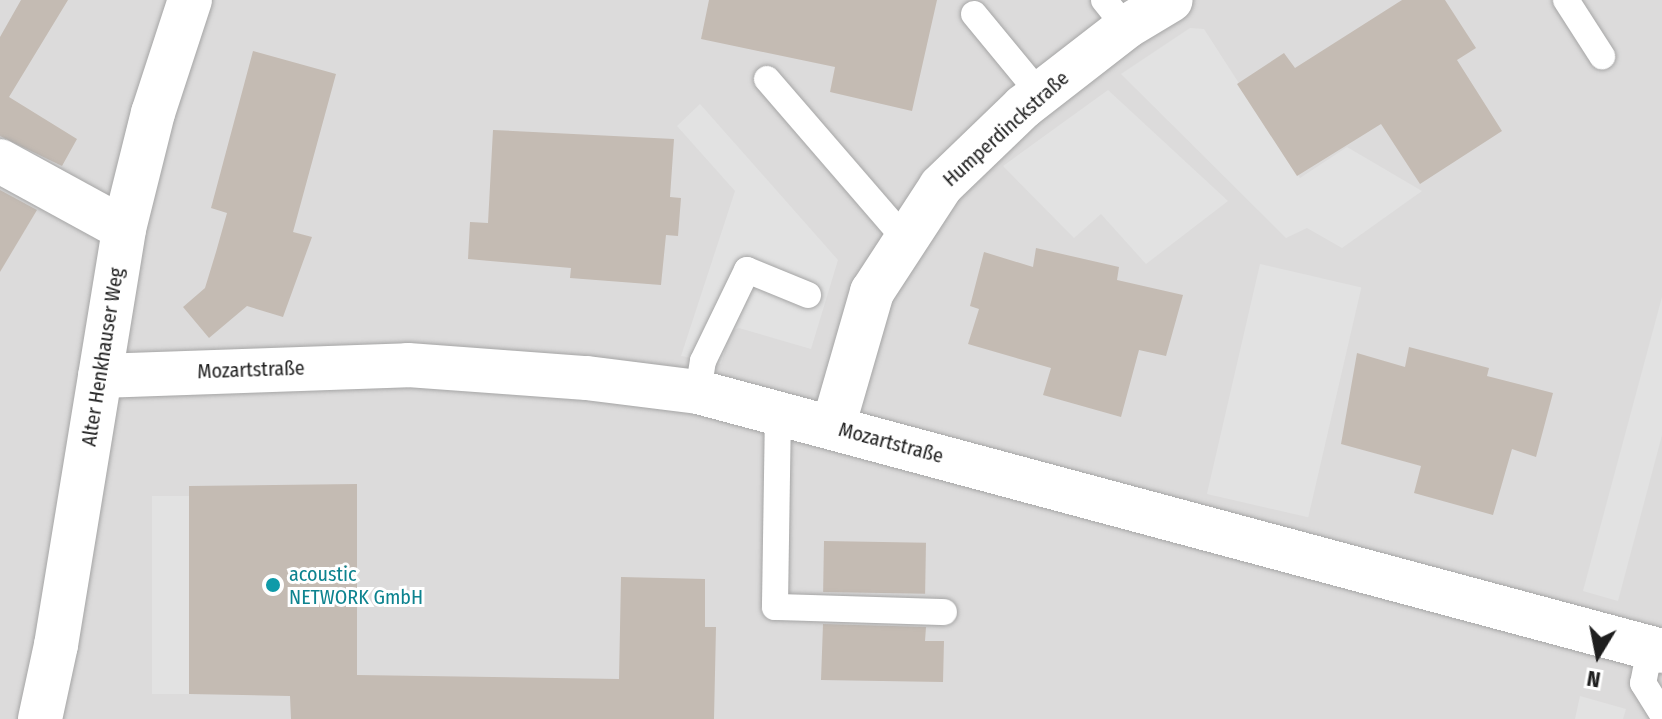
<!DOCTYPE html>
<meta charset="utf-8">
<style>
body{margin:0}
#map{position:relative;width:1662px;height:719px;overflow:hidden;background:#efebe4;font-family:"Fira Sans Condensed",sans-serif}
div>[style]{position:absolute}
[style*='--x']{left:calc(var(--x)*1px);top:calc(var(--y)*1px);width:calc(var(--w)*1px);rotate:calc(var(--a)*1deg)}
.residential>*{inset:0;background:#dcdbdb;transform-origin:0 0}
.parking>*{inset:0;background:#e2e2e2;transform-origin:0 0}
.building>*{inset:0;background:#c4bbb3;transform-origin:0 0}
.roads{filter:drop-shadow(0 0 2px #a5a5a5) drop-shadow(0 0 2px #a5a5a5)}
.service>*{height:26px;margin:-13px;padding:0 13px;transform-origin:13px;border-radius:13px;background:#fff}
.minor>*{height:44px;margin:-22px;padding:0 22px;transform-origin:22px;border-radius:22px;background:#fff}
.dots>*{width:22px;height:22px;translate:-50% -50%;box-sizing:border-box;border:4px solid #fff;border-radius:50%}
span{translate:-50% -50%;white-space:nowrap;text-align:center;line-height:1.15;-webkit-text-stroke:6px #fff;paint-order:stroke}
.street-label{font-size:20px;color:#1e1e1e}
.culture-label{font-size:20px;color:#0d838f}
.left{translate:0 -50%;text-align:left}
.north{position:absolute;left:1558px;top:615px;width:80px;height:80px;-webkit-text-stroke:6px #fff;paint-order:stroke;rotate:190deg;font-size:22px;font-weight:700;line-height:32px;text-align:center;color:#1e1e1e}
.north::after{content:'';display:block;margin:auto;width:28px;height:36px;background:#1e1e1e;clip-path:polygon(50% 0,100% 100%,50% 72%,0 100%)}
</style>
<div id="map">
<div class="residential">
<div style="left:0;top:0;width:1662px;height:719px"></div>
</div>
<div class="parking">
<div style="clip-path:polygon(1190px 28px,1204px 29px,1300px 178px,1347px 147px,1422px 191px,1342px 248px,1307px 228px,1286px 238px,1121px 74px)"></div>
<div style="clip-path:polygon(1108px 90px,1228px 201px,1146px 264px,1101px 214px,1074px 238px,1003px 166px)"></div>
<div style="clip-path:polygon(700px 104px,838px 260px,811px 349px,739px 328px,731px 331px,721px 364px,681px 356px,735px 191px,677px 126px)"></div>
<div style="left:1260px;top:264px;width:104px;height:236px;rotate:13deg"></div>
<div style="clip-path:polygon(1662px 297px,1662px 435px,1618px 601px,1583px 591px)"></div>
<div style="left:189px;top:496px;width:198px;height:37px;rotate:90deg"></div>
<div style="clip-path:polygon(1580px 696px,1626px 709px,1623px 719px,1575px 719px)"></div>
</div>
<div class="building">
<div style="clip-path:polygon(21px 0,68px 0,9px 97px,77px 139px,62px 166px,0 136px,0 37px)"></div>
<div style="clip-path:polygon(709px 0,937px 0,912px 111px,830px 92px,835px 67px,701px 39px)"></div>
<div style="clip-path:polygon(1402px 0,1445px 0,1476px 48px,1457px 60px,1502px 131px,1420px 184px,1381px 124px,1297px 176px,1237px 84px,1284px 53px,1295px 68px)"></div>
<div style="clip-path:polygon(253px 51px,336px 74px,293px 232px,312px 237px,283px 317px,247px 306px,209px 338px,183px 307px,205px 288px,216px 252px,227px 213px,211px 208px)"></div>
<div style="clip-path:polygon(493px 130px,674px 139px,670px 197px,681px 198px,678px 236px,666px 235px,661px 285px,570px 278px,571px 268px,468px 259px,470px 222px,488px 223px)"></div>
<div style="clip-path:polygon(0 190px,37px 210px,0 272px)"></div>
<div style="clip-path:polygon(1036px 248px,1119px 267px,1117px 280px,1183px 295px,1166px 356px,1139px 350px,1121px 417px,1043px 395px,1051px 368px,968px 344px,979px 309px,970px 306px,984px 252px,1033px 267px)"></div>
<div style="clip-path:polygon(1409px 347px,1489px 368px,1487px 376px,1553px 393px,1536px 457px,1512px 449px,1493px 515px,1414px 493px,1421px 466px,1341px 444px,1357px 353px,1405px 367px)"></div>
<div style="clip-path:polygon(357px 484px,357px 675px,619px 679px,621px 577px,705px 579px,705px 627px,716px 627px,714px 719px,291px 719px,290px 696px,189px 694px,189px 486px)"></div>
<div style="left:824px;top:541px;width:102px;height:51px;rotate:1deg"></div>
<div style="clip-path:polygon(823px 624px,926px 627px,925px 641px,944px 641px,943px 682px,821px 680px)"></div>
</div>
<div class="roads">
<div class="service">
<div style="--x:1104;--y:0;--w:35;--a:51"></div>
<div style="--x:1566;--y:0;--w:67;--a:57.3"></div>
<div style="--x:974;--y:14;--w:104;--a:50.5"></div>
<div style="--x:767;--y:79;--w:213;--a:49.2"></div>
<div style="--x:698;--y:392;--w:31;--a:-81"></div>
<div style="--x:703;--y:361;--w:101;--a:-64.2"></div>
<div style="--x:747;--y:270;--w:66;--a:22.3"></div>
<div style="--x:778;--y:412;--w:195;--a:90.9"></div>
<div style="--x:775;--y:607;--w:169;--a:1.7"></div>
<div style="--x:1650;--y:648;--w:36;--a:101"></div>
<div style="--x:1643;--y:683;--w:36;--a:58"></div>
</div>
<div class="minor">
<div style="--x:0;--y:161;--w:141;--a:28.7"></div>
<div style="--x:100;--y:376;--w:308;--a:-2"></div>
<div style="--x:408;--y:365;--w:179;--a:4.2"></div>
<div style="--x:587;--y:378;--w:112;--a:7.2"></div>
<div style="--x:698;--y:392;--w:998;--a:15.04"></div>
<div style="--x:833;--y:427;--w:141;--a:-73.9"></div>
<div style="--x:872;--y:292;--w:126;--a:-56.9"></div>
<div style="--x:941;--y:186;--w:114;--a:-43.9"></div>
<div style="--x:1023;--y:107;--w:130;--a:-37.8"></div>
<div style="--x:1126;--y:27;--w:52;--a:-31"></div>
<div style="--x:40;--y:719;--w:76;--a:-77.8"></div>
<div style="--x:56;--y:645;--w:422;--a:-80.7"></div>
<div style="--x:124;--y:229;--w:120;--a:-76"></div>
<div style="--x:153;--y:113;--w:119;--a:-71.9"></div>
</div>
</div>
<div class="dots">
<div style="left:273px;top:585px;background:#0f9aa8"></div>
</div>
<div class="street-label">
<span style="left:1006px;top:129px;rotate:-42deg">Humperdinckstraße</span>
<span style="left:103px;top:357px;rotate:-81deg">Alter Henkhauser Weg</span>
<span style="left:251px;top:370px;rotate:-2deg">Mozartstraße</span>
<span style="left:891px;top:443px;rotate:15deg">Mozartstraße</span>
</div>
<div class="culture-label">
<span class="left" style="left:289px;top:586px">acoustic<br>NETWORK GmbH</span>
</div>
<div class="north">N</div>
</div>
